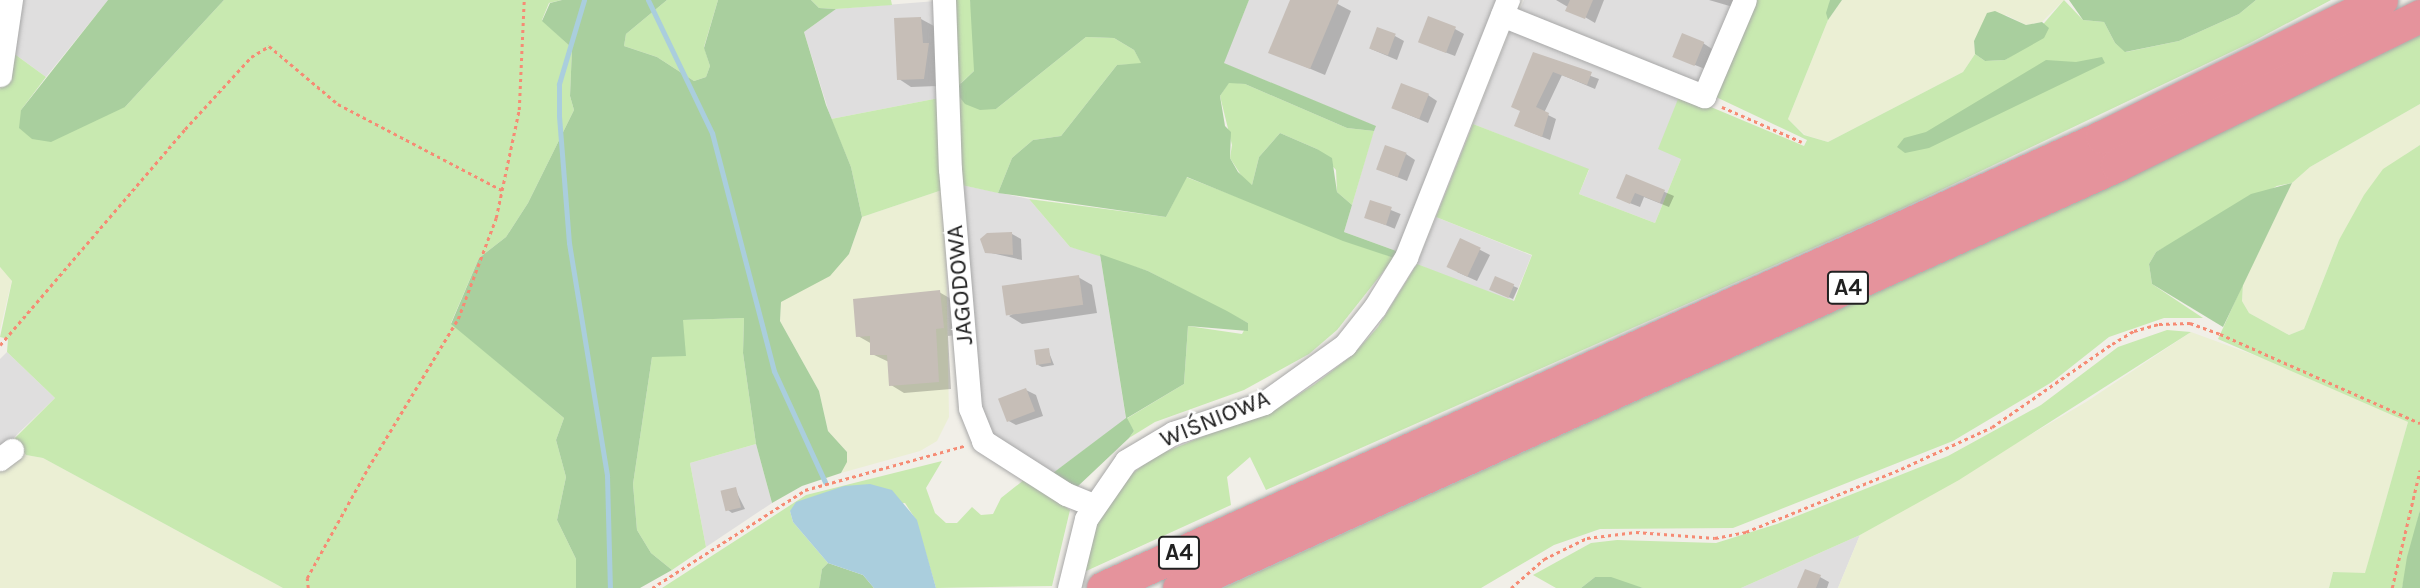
<!DOCTYPE html>
<meta charset="utf-8">
<style>
body{margin:0}
#map{position:relative;width:2420px;height:588px;overflow:hidden;background:#f1efe8;font-family:Karla,sans-serif}
div>[style]{position:absolute}
[style*='--x']{left:calc(var(--x)*1px);top:calc(var(--y)*1px);width:calc(var(--w)*1px);rotate:calc(var(--a)*1deg)}
.residential>*{inset:0;background:#dfdede;transform-origin:0 0}
.farmland>*{inset:0;background:#ebefd4}
.grass>*{inset:0;background:#c8e9b0}
.forest>*{inset:0;background:#a9cf9e}
.water>*{inset:0;background:#aacedd}
.shadow>*{inset:0;background:#0003;transform-origin:0 0}
.stream>*{height:5px;margin:-2.5px;padding:0 2.5px;transform-origin:2.5px;border-radius:2.5px;background:#aacedd}
.building>*{inset:0;background:#c6beb7;transform-origin:0 0}
.path>*{height:2.5px;margin-top:-1.25px;transform-origin:0;background:repeating-linear-gradient(90deg,#f68b74 0 3.5px,transparent 0 7px)}
.roads{filter:drop-shadow(0 0 2px #a8a8a8) drop-shadow(0 0 2px #a8a8a8)}
.minor>*{height:23px;margin:-11.5px;padding:0 11.5px;transform-origin:11.5px;border-radius:11.5px;background:#fff}
.highway>*{height:33px;margin:-16.5px;padding:0 16.5px;transform-origin:16.5px;border-radius:16.5px;background:#e5939c}
span{translate:-50% -50%;white-space:nowrap;text-align:center;line-height:1.15;-webkit-text-stroke:5px #fff;paint-order:stroke}
.shield-label span{padding:2px 5px;background:#fff;border:2px solid;border-radius:5px;-webkit-text-stroke-width:0}
.shield-label{font-size:23px;color:#212121;font-weight:700}
.street-label{font-size:24px;color:#212121}
</style>
<div id="map">
<div class="residential">
<div style="clip-path:polygon(16px 0,108px 0,46px 77px,9px 50px)"></div>
<div style="clip-path:polygon(1249px 0,1502px 0,1399px 252px,1344px 232px,1375px 126px,1223px 63px)"></div>
<div style="clip-path:polygon(1524px 0,1737px 0,1705px 88px,1518px 14px)"></div>
<div style="clip-path:polygon(936px 1px,939px 98px,831px 119px,804px 32px,836px 9px)"></div>
<div style="clip-path:polygon(1511px 28px,1680px 94px,1681px 159px,1655px 223px,1579px 194px,1589px 170px,1473px 124px)"></div>
<div style="clip-path:polygon(957px 184px,1029px 199px,1070px 247px,1100px 254px,1126px 419px,1049px 476px,991px 436px,980px 417px)"></div>
<div style="left:1436px;top:217px;width:103px;height:51px;rotate:22deg"></div>
<div style="clip-path:polygon(7px 352px,55px 398px,0 451px,0 359px)"></div>
<div style="clip-path:polygon(756px 444px,772px 503px,706px 547px,690px 463px)"></div>
<div style="clip-path:polygon(1860px 535px,1838px 588px,1741px 588px)"></div>
</div>
<div class="farmland">
<div style="clip-path:polygon(1842px 0,2064px 0,2042px 22px,2026px 25px,2006px 15px,1974px 40px,1975px 54px,1963px 72px,1828px 142px,1805px 135px,1788px 119px,1828px 20px)"></div>
<div style="clip-path:polygon(2420px 104px,2420px 145px,2406px 154px,2339px 240px,2304px 329px,2289px 335px,2249px 313px,2242px 301px,2243px 284px,2292px 183px,2310px 167px)"></div>
<div style="clip-path:polygon(945px 189px,949px 417px,937px 441px,920px 451px,841px 473px,847px 452px,828px 431px,819px 391px,780px 321px,781px 302px,849px 254px,862px 217px)"></div>
<div style="clip-path:polygon(0 267px,12px 280px,0 330px)"></div>
<div style="clip-path:polygon(2191px 332px,2300px 372px,2408px 422px,2365px 574px,2333px 572px,2329px 588px,1838px 588px,1860px 535px,2086px 402px)"></div>
<div style="clip-path:polygon(20px 448px,26px 455px,43px 458px,283px 588px,0 588px,0 465px)"></div>
</div>
<div class="grass">
<div style="clip-path:polygon(224px 0,562px 0,549px 3px,542px 20px,572px 48px,570px 96px,574px 110px,528px 203px,506px 237px,479px 258px,451px 323px,564px 418px,556px 440px,566px 477px,557px 520px,576px 559px,576px 588px,283px 588px,43px 458px,26px 455px,13px 440px,55px 398px,7px 352px,8px 339px,0 337px,12px 281px,0 267px,0 90px,9px 50px,46px 77px,21px 110px,125px 107px)"></div>
<div style="clip-path:polygon(667px 0,718px 0,704px 47px,710px 66px,706px 77px,694px 81px,657px 57px,624px 46px,626px 34px)"></div>
<div style="clip-path:polygon(811px 0,891px 0,892px 5px,836px 9px,819px 8px)"></div>
<div style="clip-path:polygon(951px 0,970px 0,975px 28px,974px 71px,961px 83px,996px 109px,1086px 37px,1114px 38px,1134px 50px,1142px 64px,1117px 65px,1061px 136px,1033px 140px,1012px 158px,998px 193px,957px 184px)"></div>
<div style="clip-path:polygon(1755px 0,1830px 0,1828px 20px,1788px 119px,1804px 135px,1828px 142px,1963px 72px,1975px 54px,1985px 61px,2005px 60px,2022px 49px,2064px 0,2083px 20px,2104px 22px,2115px 43px,2126px 52px,2179px 41px,2239px 14px,2256px 0,2331px 0,2250px 43px,1897px 211px,1266px 490px,1250px 457px,1227px 477px,1231px 505px,1084px 572px,1098px 521px,1132px 474px,1153px 457px,1289px 401px,1315px 384px,1353px 355px,1378px 327px,1417px 264px,1514px 301px,1532px 255px,1436px 217px,1473px 124px,1589px 169px,1579px 194px,1655px 223px,1681px 159px,1658px 149px,1680px 94px,1804px 146px,1807px 140px,1716px 97px)"></div>
<div style="clip-path:polygon(2420px 35px,2420px 104px,2310px 167px,2292px 183px,2277px 186px,2156px 252px,2149px 264px,2152px 284px,2203px 318px,2164px 318px,2109px 337px,2052px 382px,1953px 441px,1733px 528px,1600px 529px,1554px 545px,1481px 588px,1223px 588px,2085px 198px)"></div>
<div style="clip-path:polygon(1229px 82px,1245px 84px,1347px 128px,1374px 131px,1352px 205px,1337px 192px,1336px 170px,1317px 149px,1280px 133px,1259px 157px,1252px 185px,1246px 183px,1230px 158px,1232px 145px,1220px 96px)"></div>
<div style="clip-path:polygon(939px 98px,945px 189px,862px 217px,851px 167px,831px 119px)"></div>
<div style="clip-path:polygon(2420px 145px,2420px 510px,2402px 588px,2329px 588px,2333px 572px,2365px 573px,2408px 422px,2218px 339px,2243px 284px,2242px 301px,2249px 313px,2289px 335px,2304px 329px,2339px 240px,2364px 195px,2383px 169px)"></div>
<div style="clip-path:polygon(1186px 177px,1394px 258px,1337px 330px,1309px 354px,1244px 390px,1155px 422px,1129px 438px,1134px 431px,1126px 419px,1184px 384px,1188px 326px,1242px 334px,1248px 323px,1148px 271px,1070px 247px,1029px 199px,1166px 217px)"></div>
<div style="clip-path:polygon(744px 318px,743px 353px,756px 444px,690px 463px,706px 547px,672px 570px,651px 553px,637px 530px,633px 484px,652px 357px,682px 320px)"></div>
<div style="clip-path:polygon(2167px 330px,2191px 332px,1959px 480px,1860px 535px,1741px 588px,1643px 588px,1595px 577px,1581px 588px,1556px 588px,1533px 575px,1591px 543px,1617px 540px,1716px 543px,1777px 524px,1948px 456px,2041px 405px,2118px 347px)"></div>
<div style="clip-path:polygon(942px 461px,926px 488px,935px 513px,946px 523px,957px 523px,972px 507px,981px 515px,993px 514px,1001px 498px,1025px 479px,1070px 510px,1052px 586px,936px 588px,916px 520px,905px 503px,790px 511px,793px 522px,828px 563px,822px 569px,819px 588px,662px 588px,806px 495px)"></div>
</div>
<div class="forest">
<div style="clip-path:polygon(108px 0,224px 0,125px 107px,51px 142px,32px 139px,19px 128px,21px 110px)"></div>
<div style="clip-path:polygon(562px 0,667px 0,626px 34px,624px 46px,657px 57px,694px 81px,706px 77px,710px 66px,704px 48px,718px 0,811px 0,819px 8px,836px 9px,804px 32px,826px 105px,851px 167px,862px 217px,849px 254px,830px 276px,781px 302px,780px 321px,819px 391px,828px 431px,847px 452px,847px 462px,841px 473px,802px 486px,772px 503px,756px 444px,743px 353px,744px 318px,683px 320px,686px 356px,652px 357px,633px 484px,637px 530px,651px 553px,672px 570px,640px 588px,576px 588px,576px 559px,557px 520px,566px 477px,556px 440px,564px 418px,451px 324px,479px 258px,506px 237px,528px 203px,574px 110px,570px 96px,572px 48px,542px 21px,550px 3px)"></div>
<div style="clip-path:polygon(970px 0,1249px 0,1224px 63px,1376px 126px,1374px 131px,1347px 128px,1245px 84px,1229px 83px,1220px 96px,1225px 126px,1231px 132px,1230px 158px,1238px 172px,1252px 185px,1259px 157px,1280px 133px,1317px 149px,1332px 158px,1337px 192px,1352px 205px,1344px 232px,1399px 252px,1394px 258px,1343px 241px,1187px 177px,1166px 217px,998px 193px,1012px 158px,1033px 140px,1061px 136px,1117px 65px,1141px 63px,1134px 50px,1114px 38px,1086px 37px,996px 109px,980px 110px,965px 104px,954px 90px,974px 71px)"></div>
<div style="clip-path:polygon(1830px 0,1842px 0,1828px 20px,1826px 13px)"></div>
<div style="clip-path:polygon(2069px 0,2256px 0,2239px 14px,2179px 41px,2125px 52px,2115px 43px,2104px 22px,2083px 20px)"></div>
<div style="clip-path:polygon(1995px 11px,2026px 25px,2042px 22px,2049px 28px,2044px 38px,2005px 60px,1985px 61px,1975px 54px,1974px 41px,1987px 13px)"></div>
<div style="clip-path:polygon(2102px 57px,2105px 63px,1929px 148px,1905px 153px,1897px 147px,1904px 138px,1926px 132px,2046px 60px,2076px 62px)"></div>
<div style="clip-path:polygon(2292px 183px,2223px 327px,2152px 284px,2149px 264px,2156px 252px,2251px 194px)"></div>
<div style="clip-path:polygon(1100px 254px,1148px 271px,1227px 311px,1248px 323px,1248px 331px,1188px 326px,1184px 384px,1127px 418px,1134px 431px,1129px 438px,1076px 488px,1049px 476px,1126px 418px)"></div>
<div style="clip-path:polygon(2420px 510px,2420px 588px,2402px 588px,2407px 557px)"></div>
<div style="clip-path:polygon(828px 563px,863px 575px,874px 588px,819px 588px,822px 569px)"></div>
<div style="clip-path:polygon(1595px 577px,1611px 577px,1643px 588px,1581px 588px)"></div>
</div>
<div class="water">
<div style="clip-path:polygon(870px 484px,892px 490px,917px 520px,936px 588px,874px 588px,863px 575px,828px 563px,793px 522px,790px 511px,796px 502px,844px 486px)"></div>
</div>
<div class="shadow">
<div style="clip-path:polygon(1291px 0,1330px 0,1351px 11px,1325px 75px,1270px 52px)"></div>
<div style="clip-path:polygon(1556px 0,1604px 0,1595px 23px)"></div>
<div style="clip-path:polygon(1709px 0,1736px 0,1733px 7px)"></div>
<div style="clip-path:polygon(921px 19px,934px 26px,937px 86px,911px 87px,899px 79px)"></div>
<div style="clip-path:polygon(1455px 29px,1464px 34px,1455px 56px,1429px 46px)"></div>
<div style="clip-path:polygon(1395px 36px,1404px 41px,1397px 60px,1371px 49px)"></div>
<div style="clip-path:polygon(1703px 43px,1712px 49px,1705px 69px,1675px 57px)"></div>
<div style="clip-path:polygon(1534px 55px,1599px 79px,1595px 89px,1562px 75px,1544px 113px,1556px 119px,1550px 140px,1525px 130px,1522px 111px)"></div>
<div style="clip-path:polygon(1428px 95px,1437px 101px,1428px 123px,1402px 112px)"></div>
<div style="clip-path:polygon(1406px 154px,1415px 160px,1407px 181px,1387px 173px)"></div>
<div style="clip-path:polygon(1627px 176px,1674px 196px,1669px 207px,1644px 197px,1640px 207px,1627px 202px)"></div>
<div style="left:1371px;top:202px;width:32px;height:16px;rotate:22deg"></div>
<div style="clip-path:polygon(1012px 234px,1021px 239px,1022px 260px,987px 252px)"></div>
<div style="clip-path:polygon(1461px 240px,1490px 255px,1477px 281px,1457px 272px)"></div>
<div style="clip-path:polygon(1078px 277px,1092px 285px,1097px 313px,1022px 324px,1009px 316px)"></div>
<div style="clip-path:polygon(1496px 279px,1518px 288px,1513px 299px,1496px 292px)"></div>
<div style="clip-path:polygon(939px 292px,953px 300px,956px 335px,948px 336px,951px 389px,904px 393px,891px 385px,889px 362px,872px 354px,872px 344px,858px 336px)"></div>
<div style="clip-path:polygon(1048px 350px,1054px 365px,1042px 367px,1038px 365px)"></div>
<div style="clip-path:polygon(1026px 390px,1036px 395px,1043px 416px,1016px 425px,1007px 420px)"></div>
<div style="clip-path:polygon(735px 489px,745px 509px,732px 513px,728px 510px)"></div>
<div style="clip-path:polygon(1820px 577px,1829px 582px,1827px 588px,1801px 588px)"></div>
</div>
<div class="stream">
<div style="--x:584;--y:0;--w:88;--a:106.6"></div>
<div style="--x:559;--y:84;--w:32;--a:90"></div>
<div style="--x:559;--y:116;--w:127;--a:85.5"></div>
<div style="--x:569;--y:243;--w:236;--a:80.7"></div>
<div style="--x:607;--y:476;--w:112;--a:88.5"></div>
<div style="--x:648;--y:0;--w:148;--a:64.3"></div>
<div style="--x:712;--y:133;--w:246;--a:75.4"></div>
<div style="--x:774;--y:371;--w:122;--a:65.3"></div>
</div>
<div class="building">
<div style="clip-path:polygon(1290px 0,1339px 0,1310px 69px,1268px 53px)"></div>
<div style="clip-path:polygon(1570px 0,1593px 0,1585px 19px,1565px 11px)"></div>
<div style="left:1428px;top:16px;width:30px;height:28px;rotate:21deg"></div>
<div style="clip-path:polygon(921px 17px,923px 43px,929px 43px,924px 79px,897px 80px,894px 18px)"></div>
<div style="left:1377px;top:27px;width:20px;height:23px;rotate:20deg"></div>
<div style="left:1682px;top:33px;width:24px;height:26px;rotate:22deg"></div>
<div style="clip-path:polygon(1533px 52px,1592px 72px,1587px 85px,1553px 72px,1536px 107px,1549px 113px,1542px 137px,1514px 126px,1520px 111px,1511px 107px)"></div>
<div style="left:1401px;top:83px;width:30px;height:27px;rotate:21deg"></div>
<div style="left:1385px;top:145px;width:23px;height:26px;rotate:20deg"></div>
<div style="clip-path:polygon(1626px 174px,1665px 190px,1660px 203px,1635px 193px,1630px 204px,1616px 198px)"></div>
<div style="left:1370px;top:200px;width:23px;height:19px;rotate:18deg"></div>
<div style="clip-path:polygon(1012px 232px,1013px 255px,985px 253px,980px 239px,987px 233px)"></div>
<div style="left:1460px;top:238px;width:23px;height:32px;rotate:25deg"></div>
<div style="left:1079px;top:275px;width:30px;height:78px;rotate:82deg"></div>
<div style="left:1495px;top:276px;width:21px;height:15px;rotate:23deg"></div>
<div style="clip-path:polygon(940px 290px,944px 328px,936px 329px,939px 382px,889px 386px,887px 355px,870px 355px,870px 336px,856px 337px,853px 299px)"></div>
<div style="left:1049px;top:348px;width:15px;height:15px;rotate:82deg"></div>
<div style="left:1026px;top:388px;width:25px;height:30px;rotate:69deg"></div>
<div style="left:736px;top:487px;width:21px;height:16px;rotate:76deg"></div>
<div style="clip-path:polygon(1805px 569px,1821px 575px,1816px 588px,1797px 588px)"></div>
</div>
<div class="path">
<div style="--x:1722;--y:107;--w:87;--a:23.6"></div>
<div style="--x:0;--y:345;--w:284;--a:-49.4"></div>
<div style="--x:185;--y:129;--w:98;--a:-47.5"></div>
<div style="--x:251;--y:57;--w:21;--a:-31"></div>
<div style="--x:269;--y:46;--w:90;--a:40"></div>
<div style="--x:338;--y:104;--w:185;--a:27.7"></div>
<div style="--x:308;--y:588;--w:10;--a:-96"></div>
<div style="--x:307;--y:578;--w:126;--a:-61"></div>
<div style="--x:368;--y:468;--w:174;--a:-58.9"></div>
<div style="--x:458;--y:319;--w:108;--a:-69.4"></div>
<div style="--x:496;--y:218;--w:110;--a:-78"></div>
<div style="--x:519;--y:110;--w:110;--a:-87.4"></div>
<div style="--x:652;--y:588;--w:182;--a:-32.6"></div>
<div style="--x:805;--y:490;--w:165;--a:-15.5"></div>
<div style="--x:1511;--y:588;--w:44;--a:-41.3"></div>
<div style="--x:1544;--y:559;--w:48;--a:-26"></div>
<div style="--x:1587;--y:538;--w:49;--a:-7"></div>
<div style="--x:1636;--y:532;--w:79;--a:4.3"></div>
<div style="--x:1715;--y:538;--w:32;--a:-11"></div>
<div style="--x:1746;--y:532;--w:167;--a:-22.1"></div>
<div style="--x:1901;--y:469;--w:100;--a:-24.8"></div>
<div style="--x:1992;--y:427;--w:146;--a:-34.7"></div>
<div style="--x:2112;--y:344;--w:26;--a:-31"></div>
<div style="--x:2134;--y:331;--w:26;--a:-16"></div>
<div style="--x:2159;--y:324;--w:31;--a:-2"></div>
<div style="--x:2190;--y:323;--w:32;--a:20"></div>
<div style="--x:2220;--y:334;--w:219;--a:24"></div>
<div style="--x:2392;--y:588;--w:121;--a:-76.7"></div>
</div>
<div class="roads">
<div class="minor">
<div style="--x:944;--y:0;--w:169;--a:88"></div>
<div style="--x:950;--y:169;--w:240;--a:85.2"></div>
<div style="--x:970;--y:408;--w:35;--a:68"></div>
<div style="--x:983;--y:441;--w:98;--a:32.6"></div>
<div style="--x:1066;--y:494;--w:29;--a:22"></div>
<div style="--x:1502;--y:15;--w:218;--a:21.9"></div>
<div style="--x:1704;--y:96;--w:104;--a:-66.9"></div>
<div style="--x:0;--y:75;--w:76;--a:-81.7"></div>
<div style="--x:0;--y:459;--w:15;--a:-37"></div>
<div style="--x:1069;--y:588;--w:71;--a:-76.2"></div>
<div style="--x:1086;--y:519;--w:70;--a:-55.4"></div>
<div style="--x:1126;--y:461;--w:55;--a:-30.8"></div>
<div style="--x:1173;--y:433;--w:96;--a:-18.2"></div>
<div style="--x:1264;--y:403;--w:100;--a:-35.6"></div>
<div style="--x:1345;--y:345;--w:48;--a:-51.7"></div>
<div style="--x:1375;--y:307;--w:59;--a:-58.2"></div>
<div style="--x:1406;--y:257;--w:277;--a:-68.4"></div>
</div>
<div class="highway">
<div style="--x:1103;--y:588;--w:1096;--a:-24.3"></div>
<div style="--x:2102;--y:137;--w:311;--a:-26.2"></div>
<div style="--x:1179;--y:588;--w:1029;--a:-24.27"></div>
<div style="--x:2117;--y:165;--w:338;--a:-26.2"></div>
</div>
</div>
<div class="shield-label">
<span style="left:1848px;top:288px">A4</span>
<span style="left:1179px;top:553px">A4</span>
</div>
<div class="street-label">
<span style="left:960px;top:285px;rotate:-95deg">JAGODOWA</span>
<span style="left:1215px;top:419px;rotate:-22deg">WIŚNIOWA</span>
</div>
</div>
